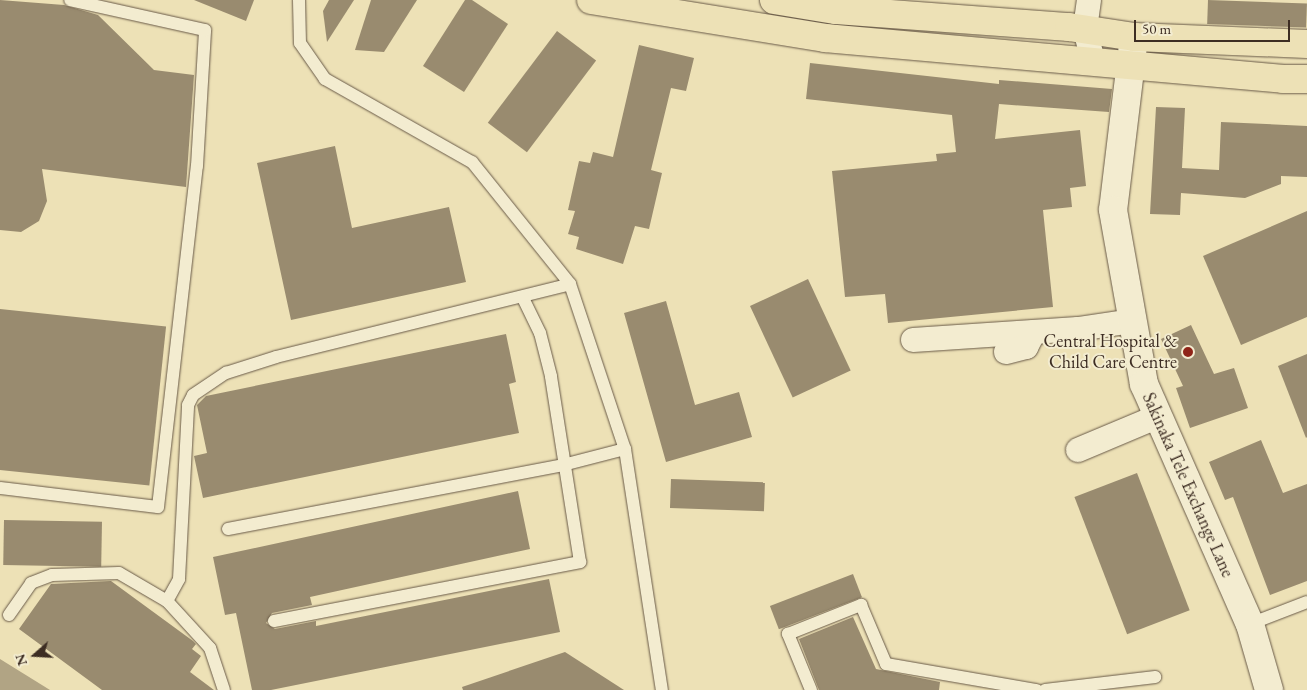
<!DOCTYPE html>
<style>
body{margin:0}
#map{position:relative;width:1307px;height:690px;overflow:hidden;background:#ede1b6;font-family:"EB Garamond",serif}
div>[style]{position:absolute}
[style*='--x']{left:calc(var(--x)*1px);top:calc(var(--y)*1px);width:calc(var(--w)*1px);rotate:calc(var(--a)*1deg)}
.water>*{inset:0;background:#b1a484}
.building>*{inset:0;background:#998b6f;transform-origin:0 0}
.roads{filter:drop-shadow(0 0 1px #695a48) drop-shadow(0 0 1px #695a48)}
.lane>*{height:12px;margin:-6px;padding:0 6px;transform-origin:6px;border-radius:6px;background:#f3ecd0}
.street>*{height:24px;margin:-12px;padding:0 12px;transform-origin:12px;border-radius:12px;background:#f3ecd0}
.secondary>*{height:28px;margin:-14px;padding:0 14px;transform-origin:14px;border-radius:14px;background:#f3ecd0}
.primary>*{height:28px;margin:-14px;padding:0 14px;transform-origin:14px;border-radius:14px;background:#ede1b6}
.dots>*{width:14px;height:14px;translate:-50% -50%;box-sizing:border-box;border:2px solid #f3ecd0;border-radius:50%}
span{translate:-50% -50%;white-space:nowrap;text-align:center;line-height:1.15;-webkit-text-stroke:4px #f3ecd0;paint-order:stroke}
.poi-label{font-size:18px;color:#3d2d23}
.right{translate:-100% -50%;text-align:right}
.street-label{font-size:18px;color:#3d2d23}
.north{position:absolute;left:10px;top:630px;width:50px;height:50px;-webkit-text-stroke:4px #f3ecd0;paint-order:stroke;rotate:251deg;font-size:14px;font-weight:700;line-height:20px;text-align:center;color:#3d2d23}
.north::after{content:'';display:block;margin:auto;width:18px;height:22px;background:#3d2d23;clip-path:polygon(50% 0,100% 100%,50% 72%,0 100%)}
.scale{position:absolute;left:1134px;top:20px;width:156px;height:22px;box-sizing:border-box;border:2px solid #3d2d23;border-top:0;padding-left:6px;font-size:15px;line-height:18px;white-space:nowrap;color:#3d2d23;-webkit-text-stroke:4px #f3ecd0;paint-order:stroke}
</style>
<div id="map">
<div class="water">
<div style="clip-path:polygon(0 659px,50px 690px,0 690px)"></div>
</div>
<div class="building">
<div style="clip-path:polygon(0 0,64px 5px,98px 15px,154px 70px,194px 75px,186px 187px,42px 169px,47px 201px,39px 221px,21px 232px,0 230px)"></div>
<div style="clip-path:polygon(194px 0,254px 0,246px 21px)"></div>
<div style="clip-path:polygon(329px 0,354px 0,327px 42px,323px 11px)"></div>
<div style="clip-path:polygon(371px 0,417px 0,384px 52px,355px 50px)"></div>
<div style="clip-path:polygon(465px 0,472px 0,508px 24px,464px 92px,423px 66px)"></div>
<div style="left:1208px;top:0;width:99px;height:24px;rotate:2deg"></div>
<div style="left:557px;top:31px;width:49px;height:115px;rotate:37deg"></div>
<div style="clip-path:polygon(639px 45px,694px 58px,686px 91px,671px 88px,651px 170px,662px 173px,649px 229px,635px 226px,623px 264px,576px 249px,579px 237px,568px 234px,575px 211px,568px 210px,579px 161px,590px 163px,593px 152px,613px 157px)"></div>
<div style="clip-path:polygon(810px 63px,999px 84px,999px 80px,1112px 89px,1109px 112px,999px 104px,995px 139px,1080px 130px,1086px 186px,1070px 188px,1072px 207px,1043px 210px,1053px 307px,888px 323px,885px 294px,845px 297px,832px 171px,937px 161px,936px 154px,956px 152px,952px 115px,806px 99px)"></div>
<div style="clip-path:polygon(1156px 107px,1185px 108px,1182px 168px,1219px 170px,1221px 122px,1307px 126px,1307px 177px,1281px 176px,1281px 184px,1245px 198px,1181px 193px,1180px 215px,1150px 214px)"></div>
<div style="clip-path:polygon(335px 146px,352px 228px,449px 207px,466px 282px,291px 320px,257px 163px)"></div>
<div style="clip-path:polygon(1307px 211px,1307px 317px,1241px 345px,1203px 256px)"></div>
<div style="left:808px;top:279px;width:101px;height:64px;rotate:65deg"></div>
<div style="clip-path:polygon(666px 301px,695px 405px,739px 392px,752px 437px,666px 462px,624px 313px)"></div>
<div style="left:0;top:309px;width:167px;height:160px;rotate:6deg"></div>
<div style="clip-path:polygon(1191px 325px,1214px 374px,1234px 368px,1248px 408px,1190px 428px,1176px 388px,1183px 386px,1161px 339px)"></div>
<div style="clip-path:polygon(506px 334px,516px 382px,509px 384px,519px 433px,203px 498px,194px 456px,207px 453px,197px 405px,206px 396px)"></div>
<div style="clip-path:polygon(1307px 354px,1307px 437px,1306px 438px,1278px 366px)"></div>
<div style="clip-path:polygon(1261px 440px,1283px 493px,1307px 484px,1307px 581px,1270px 595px,1233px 497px,1225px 500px,1209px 462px)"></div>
<div style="left:1137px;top:473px;width:147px;height:67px;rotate:69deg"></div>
<div style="left:671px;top:479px;width:94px;height:29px;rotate:2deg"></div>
<div style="clip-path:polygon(518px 491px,530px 549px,310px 597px,312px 605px,272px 613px,266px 623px,275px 629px,316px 621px,316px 626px,549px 579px,560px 632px,271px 690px,252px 690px,236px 613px,225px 615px,213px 557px)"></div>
<div style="left:4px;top:520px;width:98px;height:45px;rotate:1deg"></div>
<div style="left:853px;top:574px;width:25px;height:89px;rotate:69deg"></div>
<div style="clip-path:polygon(111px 581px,193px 641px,196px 644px,192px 649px,201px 656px,190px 672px,214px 690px,102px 690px,19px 629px,51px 584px)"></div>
<div style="clip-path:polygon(853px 617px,876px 669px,940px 682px,939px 690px,819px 690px,799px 639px)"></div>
<div style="clip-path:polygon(565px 652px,624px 690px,463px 690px,462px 687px)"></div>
</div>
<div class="roads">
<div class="lane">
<div style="--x:299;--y:0;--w:43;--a:88.7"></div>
<div style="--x:300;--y:43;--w:44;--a:55.2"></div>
<div style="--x:325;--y:79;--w:169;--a:29.5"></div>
<div style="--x:472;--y:162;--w:156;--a:51.2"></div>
<div style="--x:570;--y:284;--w:174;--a:71.6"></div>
<div style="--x:625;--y:449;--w:244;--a:81.3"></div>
<div style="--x:0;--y:488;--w:159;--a:6.9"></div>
<div style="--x:158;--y:507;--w:343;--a:-83.5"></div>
<div style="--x:197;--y:166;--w:136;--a:-86.6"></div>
<div style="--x:205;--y:30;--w:138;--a:-167.5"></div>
<div style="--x:228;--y:529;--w:341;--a:-10.8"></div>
<div style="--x:563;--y:465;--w:64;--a:-14.5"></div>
<div style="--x:167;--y:601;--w:64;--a:47.5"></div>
<div style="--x:210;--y:648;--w:44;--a:71.6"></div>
<div style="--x:9;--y:615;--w:39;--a:-55"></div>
<div style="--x:31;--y:583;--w:22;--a:-21"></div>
<div style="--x:52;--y:575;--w:67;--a:-1.7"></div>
<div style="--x:119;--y:573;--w:56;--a:30.3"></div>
<div style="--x:167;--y:601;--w:25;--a:-61"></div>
<div style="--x:179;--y:579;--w:174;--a:-87"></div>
<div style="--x:188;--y:405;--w:11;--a:-63"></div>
<div style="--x:193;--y:395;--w:40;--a:-34"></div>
<div style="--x:226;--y:373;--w:52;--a:-17.7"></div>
<div style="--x:276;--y:357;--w:303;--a:-13.9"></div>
<div style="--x:274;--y:621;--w:312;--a:-10.9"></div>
<div style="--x:580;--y:562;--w:188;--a:-98.9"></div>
<div style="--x:551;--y:376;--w:44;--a:-104.3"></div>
<div style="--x:540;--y:333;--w:39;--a:-116"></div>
<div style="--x:1250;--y:624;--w:61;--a:-21.1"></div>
<div style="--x:811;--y:690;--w:61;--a:-112.3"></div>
<div style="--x:788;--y:634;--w:79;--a:-21.7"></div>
<div style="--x:861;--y:605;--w:64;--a:67"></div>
<div style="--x:886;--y:664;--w:153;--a:9.8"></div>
<div style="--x:1045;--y:690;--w:111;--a:-6.7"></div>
</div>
<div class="street">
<div style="--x:1089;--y:0;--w:29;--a:98"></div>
<div style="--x:1085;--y:29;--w:32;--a:76"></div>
<div style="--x:913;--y:340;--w:165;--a:-3.8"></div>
<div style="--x:1078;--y:329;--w:56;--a:-8.3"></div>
<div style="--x:1006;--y:352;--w:21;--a:-14"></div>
<div style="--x:1026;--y:347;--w:17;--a:-62"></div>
<div style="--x:1078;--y:450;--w:88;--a:-22.8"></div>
</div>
<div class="secondary">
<div style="--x:1134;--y:37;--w:174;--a:96.9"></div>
<div style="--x:1113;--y:210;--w:177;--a:79.9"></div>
<div style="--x:1144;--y:384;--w:262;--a:66.2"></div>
<div style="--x:1250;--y:624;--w:69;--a:73.9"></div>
</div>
<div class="primary">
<div style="--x:591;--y:0;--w:237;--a:9.2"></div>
<div style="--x:825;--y:38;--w:460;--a:5.1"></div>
<div style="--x:1283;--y:79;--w:24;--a:0"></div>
<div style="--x:774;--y:0;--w:63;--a:9.2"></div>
<div style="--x:836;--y:10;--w:234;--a:4.2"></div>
<div style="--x:1069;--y:27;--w:66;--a:8.7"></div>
<div style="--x:1134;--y:37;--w:173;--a:2.3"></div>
</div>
</div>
<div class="dots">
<div style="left:1188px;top:352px;background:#8f2418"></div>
</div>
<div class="poi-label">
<span class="right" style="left:1177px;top:352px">Central Hospital &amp;<br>Child Care Centre</span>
</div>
<div class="street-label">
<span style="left:1188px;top:485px;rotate:66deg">Sakinaka Tele Exchange Lane</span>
</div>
<div class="north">N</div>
<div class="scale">50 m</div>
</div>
